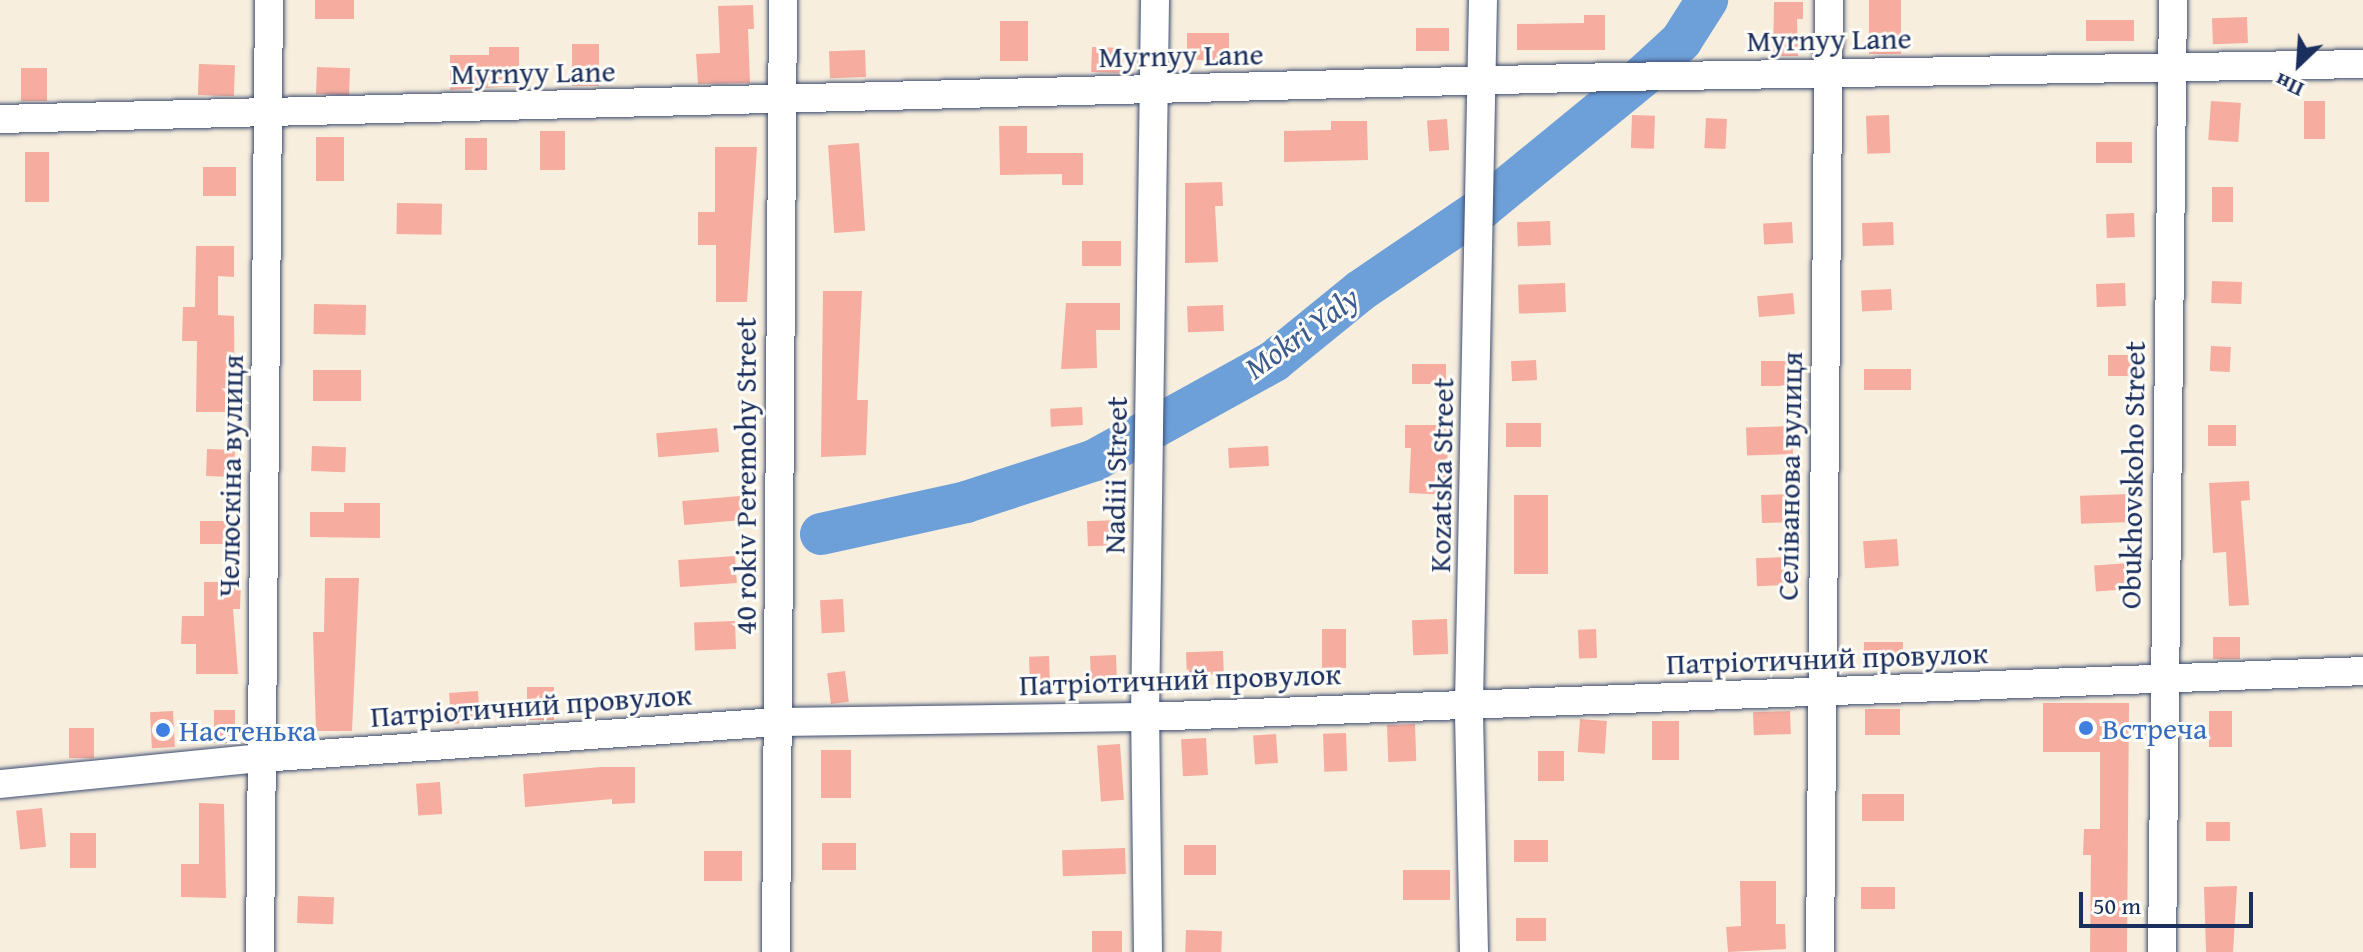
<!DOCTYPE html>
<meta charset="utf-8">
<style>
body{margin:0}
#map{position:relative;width:2363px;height:952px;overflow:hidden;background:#f7eedd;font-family:"Gentium Book Plus",serif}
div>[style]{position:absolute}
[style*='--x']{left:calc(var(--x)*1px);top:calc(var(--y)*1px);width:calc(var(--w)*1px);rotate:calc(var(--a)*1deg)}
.river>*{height:42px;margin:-21px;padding:0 21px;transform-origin:21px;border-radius:21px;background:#6d9fd8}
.building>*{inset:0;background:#f6ac9e;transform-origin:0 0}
.roads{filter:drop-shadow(0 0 2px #3c4c71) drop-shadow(0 0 2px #3c4c71)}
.minor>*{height:28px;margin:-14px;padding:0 14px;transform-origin:14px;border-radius:14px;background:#fff}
.dots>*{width:22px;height:22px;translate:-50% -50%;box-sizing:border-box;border:4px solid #fdfcf7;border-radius:50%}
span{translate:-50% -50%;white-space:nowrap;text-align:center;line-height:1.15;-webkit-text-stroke:6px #fdfcf7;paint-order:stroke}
.street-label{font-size:30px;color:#1b2f5e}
.shop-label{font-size:30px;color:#366cbe}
.left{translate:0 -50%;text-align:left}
.water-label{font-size:32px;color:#3c5c8f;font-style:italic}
.north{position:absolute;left:2259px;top:24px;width:80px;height:80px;-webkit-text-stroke:6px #fdfcf7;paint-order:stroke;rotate:205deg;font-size:22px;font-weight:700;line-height:32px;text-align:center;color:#1b2f5e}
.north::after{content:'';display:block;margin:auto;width:28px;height:36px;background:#1b2f5e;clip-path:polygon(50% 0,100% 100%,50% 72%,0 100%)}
.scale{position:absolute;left:2079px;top:892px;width:174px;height:36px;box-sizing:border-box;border:4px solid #1b2f5e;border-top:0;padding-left:10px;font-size:24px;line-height:28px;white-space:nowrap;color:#1b2f5e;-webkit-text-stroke:6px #fdfcf7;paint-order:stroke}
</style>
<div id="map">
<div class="river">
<div style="--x:821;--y:534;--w:148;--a:-12.4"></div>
<div style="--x:966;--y:502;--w:136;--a:-18"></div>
<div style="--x:1095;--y:460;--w:205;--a:-28.9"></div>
<div style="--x:1274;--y:361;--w:111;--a:-39.1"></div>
<div style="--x:1360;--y:291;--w:148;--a:-34.2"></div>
<div style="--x:1482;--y:208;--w:208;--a:-39.3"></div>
<div style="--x:1643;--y:76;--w:52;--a:-42.6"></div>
<div style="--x:1681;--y:41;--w:49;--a:-57.6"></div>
</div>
<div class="building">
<div style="left:315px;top:0;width:39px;height:19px"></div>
<div style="left:1869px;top:0;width:32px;height:54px"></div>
<div style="clip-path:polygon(1774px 2px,1803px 2px,1803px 19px,1797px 19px,1798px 56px,1773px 56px)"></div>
<div style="clip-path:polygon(753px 5px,754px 29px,748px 29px,750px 83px,698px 84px,696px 54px,720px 53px,718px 6px)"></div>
<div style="clip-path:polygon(1584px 15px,1605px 15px,1605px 50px,1517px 50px,1517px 24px,1584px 23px)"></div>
<div style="left:2247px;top:17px;width:26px;height:35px;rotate:88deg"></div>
<div style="left:2134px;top:20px;width:21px;height:48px;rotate:90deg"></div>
<div style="left:1000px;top:21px;width:28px;height:40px"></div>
<div style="left:1416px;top:28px;width:33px;height:23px"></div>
<div style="left:1187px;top:33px;width:42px;height:27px"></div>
<div style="left:572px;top:44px;width:27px;height:42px"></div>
<div style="clip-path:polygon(489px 47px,519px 47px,519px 86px,450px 90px,450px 55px,489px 55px)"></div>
<div style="left:1092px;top:47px;width:32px;height:25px;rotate:2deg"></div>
<div style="left:865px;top:50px;width:27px;height:36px;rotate:88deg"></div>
<div style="left:199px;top:64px;width:36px;height:31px;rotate:2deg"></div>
<div style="left:317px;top:67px;width:33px;height:27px;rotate:2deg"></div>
<div style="left:21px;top:68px;width:26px;height:33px"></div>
<div style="left:2211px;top:101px;width:30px;height:39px;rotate:4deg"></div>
<div style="left:2304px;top:101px;width:21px;height:38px"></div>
<div style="left:1632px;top:115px;width:23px;height:33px;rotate:2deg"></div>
<div style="left:1889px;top:115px;width:38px;height:23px;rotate:88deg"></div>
<div style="left:1706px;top:118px;width:21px;height:30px;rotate:3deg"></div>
<div style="left:1447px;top:119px;width:31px;height:20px;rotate:86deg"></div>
<div style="clip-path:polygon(1331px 121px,1367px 121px,1368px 160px,1284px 162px,1284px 131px,1331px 130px)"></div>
<div style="clip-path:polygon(999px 126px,1027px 126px,1027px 153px,1083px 153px,1083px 185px,1062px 185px,1062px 174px,1000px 175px)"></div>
<div style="left:540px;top:131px;width:25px;height:39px"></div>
<div style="left:316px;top:137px;width:28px;height:44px"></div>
<div style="left:465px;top:138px;width:22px;height:32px"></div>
<div style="left:2096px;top:142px;width:36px;height:21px"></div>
<div style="left:859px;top:143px;width:88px;height:31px;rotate:86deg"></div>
<div style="clip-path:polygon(715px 147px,757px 147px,747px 302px,716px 302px,716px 245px,698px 245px,698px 212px,715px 212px)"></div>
<div style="left:25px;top:152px;width:24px;height:50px"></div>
<div style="left:203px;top:167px;width:33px;height:29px"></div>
<div style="clip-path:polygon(1222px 182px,1223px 206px,1215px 206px,1218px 262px,1185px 263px,1185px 183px)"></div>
<div style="left:2212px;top:187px;width:21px;height:35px"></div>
<div style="left:397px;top:203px;width:45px;height:31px;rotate:1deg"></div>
<div style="left:2134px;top:213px;width:24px;height:28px;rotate:88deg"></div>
<div style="left:1550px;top:221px;width:24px;height:33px;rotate:88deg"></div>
<div style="left:1792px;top:222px;width:21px;height:29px;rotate:87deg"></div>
<div style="left:1893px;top:222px;width:23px;height:31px;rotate:88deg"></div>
<div style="left:1082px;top:241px;width:39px;height:25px"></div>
<div style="clip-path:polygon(196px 246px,234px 246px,234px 277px,218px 276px,218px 315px,234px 316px,235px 412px,196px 412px,197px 341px,182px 341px,183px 307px,195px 307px)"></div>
<div style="left:2212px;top:281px;width:30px;height:22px;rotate:2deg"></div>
<div style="left:1565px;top:283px;width:29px;height:47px;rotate:88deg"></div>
<div style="left:2125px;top:283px;width:23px;height:29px;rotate:88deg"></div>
<div style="left:1891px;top:289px;width:21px;height:30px;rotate:87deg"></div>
<div style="clip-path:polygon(823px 291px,862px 291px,857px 400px,868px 400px,866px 455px,821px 457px)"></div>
<div style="left:1793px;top:293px;width:21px;height:36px;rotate:85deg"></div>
<div style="clip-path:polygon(1066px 303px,1120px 303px,1120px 330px,1096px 330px,1097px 368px,1061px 369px)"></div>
<div style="left:314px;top:304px;width:52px;height:30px;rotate:1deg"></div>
<div style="left:1223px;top:305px;width:26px;height:36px;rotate:88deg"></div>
<div style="left:2211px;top:346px;width:20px;height:25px;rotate:3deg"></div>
<div style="left:2133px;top:355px;width:21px;height:25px;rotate:90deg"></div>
<div style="left:1536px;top:360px;width:20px;height:25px;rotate:87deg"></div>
<div style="left:1761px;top:361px;width:33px;height:25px"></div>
<div style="left:1412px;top:364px;width:34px;height:20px"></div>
<div style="left:1911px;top:369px;width:21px;height:47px;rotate:90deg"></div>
<div style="left:313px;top:370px;width:48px;height:31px"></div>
<div style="left:1082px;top:407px;width:18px;height:32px;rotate:87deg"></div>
<div style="left:1506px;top:423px;width:35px;height:24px"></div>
<div style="clip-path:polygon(1405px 425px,1448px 425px,1447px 495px,1409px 493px,1411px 448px,1405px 448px)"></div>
<div style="left:2208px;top:425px;width:28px;height:21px"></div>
<div style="left:1792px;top:426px;width:28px;height:46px;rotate:88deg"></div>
<div style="left:717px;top:428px;width:24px;height:61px;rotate:85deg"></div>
<div style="left:312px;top:446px;width:34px;height:25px;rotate:2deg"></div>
<div style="left:1268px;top:446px;width:20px;height:40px;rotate:87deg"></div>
<div style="left:207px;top:449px;width:28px;height:27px;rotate:2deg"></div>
<div style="clip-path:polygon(2249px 481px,2250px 500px,2241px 501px,2249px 605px,2229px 606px,2226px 552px,2213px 553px,2209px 483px)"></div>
<div style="left:1793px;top:494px;width:28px;height:32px;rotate:88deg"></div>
<div style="left:2131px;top:494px;width:28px;height:51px;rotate:88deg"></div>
<div style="left:1514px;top:495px;width:34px;height:79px"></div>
<div style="left:740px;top:496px;width:24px;height:58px;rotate:85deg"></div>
<div style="clip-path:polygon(344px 503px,380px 503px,380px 538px,310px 537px,310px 512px,344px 512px)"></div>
<div style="left:1120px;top:520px;width:25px;height:33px;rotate:88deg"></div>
<div style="left:200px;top:521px;width:34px;height:23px"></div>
<div style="left:1897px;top:539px;width:27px;height:34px;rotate:86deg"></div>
<div style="left:735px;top:556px;width:27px;height:57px;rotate:86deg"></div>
<div style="left:1789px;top:557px;width:28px;height:33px;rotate:88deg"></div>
<div style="left:2129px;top:563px;width:26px;height:35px;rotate:86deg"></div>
<div style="clip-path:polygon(325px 578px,359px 578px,352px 731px,316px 731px,313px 632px,324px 632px)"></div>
<div style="clip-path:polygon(204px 582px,241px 582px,240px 609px,233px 609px,238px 674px,196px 674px,196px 644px,181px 644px,182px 616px,204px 616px)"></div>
<div style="left:843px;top:599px;width:33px;height:23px;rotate:87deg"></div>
<div style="left:1447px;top:619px;width:35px;height:35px;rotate:88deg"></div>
<div style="left:735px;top:621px;width:28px;height:41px;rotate:88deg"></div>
<div style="left:1322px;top:629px;width:24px;height:39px"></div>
<div style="left:1596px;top:629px;width:29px;height:18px;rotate:88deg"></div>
<div style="left:2240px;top:637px;width:22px;height:27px;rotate:90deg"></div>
<div style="left:1864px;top:642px;width:39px;height:17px"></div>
<div style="left:1223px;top:651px;width:23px;height:37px;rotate:88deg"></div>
<div style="left:1116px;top:655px;width:25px;height:26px;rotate:88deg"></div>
<div style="left:1049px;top:656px;width:24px;height:20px;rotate:88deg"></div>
<div style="left:845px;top:671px;width:31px;height:18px;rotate:83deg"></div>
<div style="left:554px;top:687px;width:33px;height:27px;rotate:90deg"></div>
<div style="left:478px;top:691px;width:31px;height:29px;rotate:86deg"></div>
<div style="clip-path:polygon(2043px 703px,2129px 703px,2127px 952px,2090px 952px,2091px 855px,2083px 855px,2084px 829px,2100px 829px,2100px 752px,2043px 752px)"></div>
<div style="left:1865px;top:709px;width:35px;height:26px"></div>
<div style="left:214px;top:710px;width:21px;height:33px"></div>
<div style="left:173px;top:711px;width:36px;height:23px;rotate:87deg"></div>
<div style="left:1790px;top:711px;width:23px;height:37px;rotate:88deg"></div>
<div style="left:2209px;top:711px;width:23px;height:36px"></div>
<div style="left:1580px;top:719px;width:27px;height:33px;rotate:4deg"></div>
<div style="left:1652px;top:721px;width:27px;height:39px"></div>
<div style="left:1415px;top:724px;width:37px;height:28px;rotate:88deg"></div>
<div style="left:69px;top:728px;width:25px;height:30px"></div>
<div style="left:1346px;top:733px;width:38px;height:23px;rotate:88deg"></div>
<div style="left:1276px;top:734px;width:29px;height:23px;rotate:86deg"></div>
<div style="left:1206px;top:738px;width:37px;height:25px;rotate:87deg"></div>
<div style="left:1120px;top:744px;width:56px;height:23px;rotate:86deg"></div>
<div style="left:821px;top:750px;width:30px;height:48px"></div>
<div style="left:1538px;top:751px;width:26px;height:30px"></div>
<div style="clip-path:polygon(601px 767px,635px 767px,635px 803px,612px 804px,612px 799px,525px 807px,523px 774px)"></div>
<div style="left:440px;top:782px;width:32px;height:24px;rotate:86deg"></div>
<div style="left:1862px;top:794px;width:42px;height:27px"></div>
<div style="clip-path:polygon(199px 803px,224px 804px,226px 898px,181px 897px,181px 864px,199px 864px)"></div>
<div style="left:42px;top:808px;width:39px;height:26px;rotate:84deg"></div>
<div style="left:2206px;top:822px;width:24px;height:19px"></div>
<div style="left:70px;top:833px;width:26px;height:35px"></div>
<div style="left:1514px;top:840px;width:34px;height:22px"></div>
<div style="left:822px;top:843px;width:34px;height:27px"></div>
<div style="left:1216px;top:845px;width:30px;height:32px;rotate:90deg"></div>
<div style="left:1125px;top:848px;width:26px;height:63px;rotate:88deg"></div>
<div style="left:704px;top:851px;width:38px;height:30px"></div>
<div style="left:1403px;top:870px;width:47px;height:30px"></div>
<div style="clip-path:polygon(1740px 881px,1776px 881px,1776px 924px,1785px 924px,1786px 949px,1728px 952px,1726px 927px,1741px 926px)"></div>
<div style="clip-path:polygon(2237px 886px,2233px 952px,2206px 952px,2204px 887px)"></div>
<div style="left:1895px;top:887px;width:22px;height:34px;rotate:90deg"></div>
<div style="left:298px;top:896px;width:36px;height:27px;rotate:2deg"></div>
<div style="left:1546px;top:918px;width:23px;height:30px;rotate:90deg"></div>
<div style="left:1186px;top:930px;width:36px;height:22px;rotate:2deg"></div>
<div style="left:1092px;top:931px;width:30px;height:21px"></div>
</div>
<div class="roads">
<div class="minor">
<div style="--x:0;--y:119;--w:1619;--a:-1.49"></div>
<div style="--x:1618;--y:77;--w:745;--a:-1"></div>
<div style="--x:0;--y:784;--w:262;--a:-5.7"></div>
<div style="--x:261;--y:758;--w:517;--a:-3.99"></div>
<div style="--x:777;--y:722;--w:368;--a:-0.8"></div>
<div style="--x:1145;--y:717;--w:1219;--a:-2.16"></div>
<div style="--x:260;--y:952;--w:952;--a:-89.46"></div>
<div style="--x:776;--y:952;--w:952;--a:-89.58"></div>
<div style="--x:1148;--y:952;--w:235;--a:-90.7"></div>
<div style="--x:1145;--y:717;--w:717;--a:-89.2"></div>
<div style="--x:1474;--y:952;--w:249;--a:-91.2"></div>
<div style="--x:1469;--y:703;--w:703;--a:-88.86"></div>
<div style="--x:1820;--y:952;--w:952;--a:-89.46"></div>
<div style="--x:2162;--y:952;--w:952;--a:-89.34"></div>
</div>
</div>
<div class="dots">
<div style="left:2086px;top:728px;background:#3f7fe0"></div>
<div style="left:163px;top:730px;background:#3f7fe0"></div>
</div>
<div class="street-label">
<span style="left:1829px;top:39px;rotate:-1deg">Myrnyy Lane</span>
<span style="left:1181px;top:55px;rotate:-1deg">Myrnyy Lane</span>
<span style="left:533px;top:72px;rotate:-1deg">Myrnyy Lane</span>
<span style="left:1115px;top:475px;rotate:-89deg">Nadiii Street</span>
<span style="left:1441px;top:475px;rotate:-89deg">Kozatska Street</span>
<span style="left:2132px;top:475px;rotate:-89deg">Obukhovskoho Street</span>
<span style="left:230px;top:476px;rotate:-89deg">Челюскіна вулиця</span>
<span style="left:745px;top:476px;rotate:-90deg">40 rokiv Peremohy Street</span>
<span style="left:1789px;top:476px;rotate:-89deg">Селіванова вулиця</span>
<span style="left:1827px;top:658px;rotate:-2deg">Патріотичний провулок</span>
<span style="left:1180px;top:679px;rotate:-2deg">Патріотичний провулок</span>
<span style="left:531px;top:705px;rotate:-4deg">Патріотичний провулок</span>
</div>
<div class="shop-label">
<span class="left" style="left:2102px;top:728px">Встреча</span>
<span class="left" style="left:179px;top:730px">Настенька</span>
</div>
<div class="water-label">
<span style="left:1302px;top:333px;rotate:-36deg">Mokri Yaly</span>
</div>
<div class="north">Пн</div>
<div class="scale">50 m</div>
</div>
